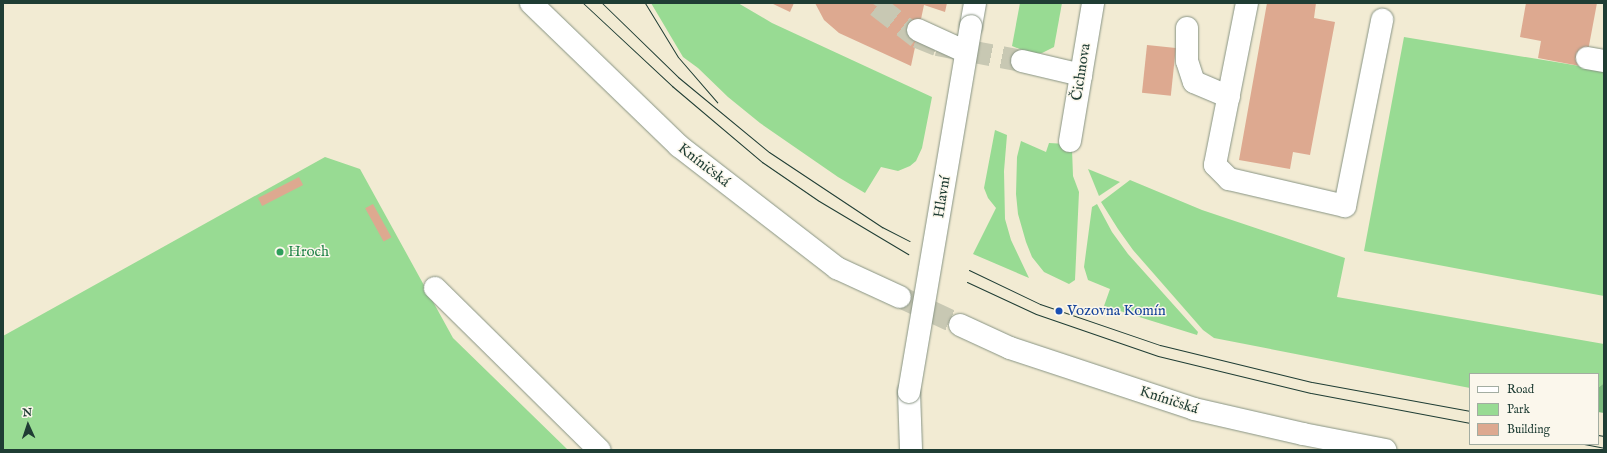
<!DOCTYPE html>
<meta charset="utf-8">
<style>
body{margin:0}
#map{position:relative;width:1607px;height:453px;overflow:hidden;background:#f2ebd3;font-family:"IM FELL English",serif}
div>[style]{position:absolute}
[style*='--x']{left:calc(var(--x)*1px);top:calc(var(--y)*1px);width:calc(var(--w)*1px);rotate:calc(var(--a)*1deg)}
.green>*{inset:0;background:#98db93}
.forest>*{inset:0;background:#7abb7d}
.building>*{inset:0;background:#dda990;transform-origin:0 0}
.minor-tunnel>*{height:22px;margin-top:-11px;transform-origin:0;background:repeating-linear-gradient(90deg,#c8c8b3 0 22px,transparent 0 33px)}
.major-tunnel>*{height:22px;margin-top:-11px;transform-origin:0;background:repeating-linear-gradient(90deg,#c8c8b3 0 22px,transparent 0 33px)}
.roads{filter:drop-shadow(0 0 1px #889484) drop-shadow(0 0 1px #889484)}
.minor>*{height:22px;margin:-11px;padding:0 11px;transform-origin:11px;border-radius:11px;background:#fff}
.major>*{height:22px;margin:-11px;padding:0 11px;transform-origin:11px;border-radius:11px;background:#fff}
.tram>*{height:1px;margin:-0.5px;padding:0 0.5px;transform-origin:0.5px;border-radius:0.5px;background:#1f3d34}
.bridges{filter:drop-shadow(0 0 1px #889484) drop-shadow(0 0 1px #889484)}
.minor-bridge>*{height:22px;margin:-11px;padding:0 11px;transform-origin:11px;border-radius:11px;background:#fff}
.dots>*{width:11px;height:11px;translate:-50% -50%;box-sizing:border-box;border:2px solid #fbf7ec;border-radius:50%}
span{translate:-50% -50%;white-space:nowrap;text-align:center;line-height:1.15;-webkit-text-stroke:3px #fbf7ec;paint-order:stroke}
.street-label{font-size:15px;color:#1f3d34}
.leisure-label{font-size:15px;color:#27864d}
.left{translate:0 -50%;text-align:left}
.transit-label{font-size:15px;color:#164399}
.frame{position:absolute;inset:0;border:4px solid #1f3d34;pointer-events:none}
.legend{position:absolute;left:1469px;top:373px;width:130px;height:72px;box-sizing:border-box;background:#fbf7ec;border:1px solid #a3ada2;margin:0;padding:5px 7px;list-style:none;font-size:12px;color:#1f3d34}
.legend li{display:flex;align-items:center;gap:8px;height:20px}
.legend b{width:20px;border:1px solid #a3ada2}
.north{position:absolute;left:8px;top:405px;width:40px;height:40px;-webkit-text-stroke:3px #fbf7ec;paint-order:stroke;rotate:357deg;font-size:11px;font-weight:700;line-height:16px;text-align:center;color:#1f3d34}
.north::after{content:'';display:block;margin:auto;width:14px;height:18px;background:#1f3d34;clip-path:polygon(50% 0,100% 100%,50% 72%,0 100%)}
</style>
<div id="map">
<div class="green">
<div style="clip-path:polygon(651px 3px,738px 3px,772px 23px,932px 97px,922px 148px,916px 161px,910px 166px,898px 171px,881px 167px,865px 193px,838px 177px,760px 123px,728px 97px,698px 68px,683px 57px)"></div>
<div style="clip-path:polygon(1020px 3px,1062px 3px,1054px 47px,1042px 53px,1032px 54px,1012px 46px)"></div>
<div style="clip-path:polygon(1404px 37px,1604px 70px,1604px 296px,1364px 251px)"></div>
<div style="clip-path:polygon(995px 130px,1007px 135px,1004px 171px,1005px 219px,1011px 240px,1029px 278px,973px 254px,996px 208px,988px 198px,984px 188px)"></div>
<div style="clip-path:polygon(1021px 141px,1046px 152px,1049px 143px,1067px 144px,1072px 149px,1073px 176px,1079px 192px,1075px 280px,1069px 284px,1044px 272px,1032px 257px,1026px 242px,1018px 214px,1016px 194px,1017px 157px)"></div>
<div style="clip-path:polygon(325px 157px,360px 169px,453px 338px,568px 450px,3px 450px,3px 336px)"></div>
<div style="clip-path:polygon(1088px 169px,1120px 182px,1099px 196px)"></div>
<div style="clip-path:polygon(1130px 180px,1202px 210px,1345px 258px,1337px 297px,1604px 344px,1604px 383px,1598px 388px,1598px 374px,1470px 374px,1470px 388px,1214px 338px,1203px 330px,1133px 250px,1118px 229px,1101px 202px)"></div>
<div style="clip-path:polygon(1097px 204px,1112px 232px,1128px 254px,1198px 332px,1197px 335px,1104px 306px,1110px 289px,1088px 280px,1084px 267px,1092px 207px)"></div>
</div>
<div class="forest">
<div style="clip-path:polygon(1604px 383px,1604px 413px,1598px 412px,1598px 388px)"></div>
</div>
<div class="building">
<div style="clip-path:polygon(771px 3px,794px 3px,790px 12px)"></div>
<div style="clip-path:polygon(815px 3px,947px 3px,945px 12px,924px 5px,911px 66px,839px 33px,824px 20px)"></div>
<div style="clip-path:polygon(1267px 3px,1316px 3px,1314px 18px,1335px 22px,1310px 155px,1293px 152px,1290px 169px,1239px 160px)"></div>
<div style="clip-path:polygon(1526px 3px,1597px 3px,1585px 67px,1538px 58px,1541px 41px,1520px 37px)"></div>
<div style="left:1147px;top:45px;width:29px;height:48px;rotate:6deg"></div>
<div style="left:299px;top:177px;width:9px;height:46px;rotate:63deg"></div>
<div style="left:373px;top:204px;width:38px;height:9px;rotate:61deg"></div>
</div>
<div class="minor-tunnel">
<div style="--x:879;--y:3;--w:4;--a:124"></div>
<div style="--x:877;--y:6;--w:51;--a:37.8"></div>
<div style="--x:917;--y:37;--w:22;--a:22"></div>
<div style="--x:937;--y:45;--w:86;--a:10.7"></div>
</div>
<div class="major-tunnel">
<div style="--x:900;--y:297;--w:66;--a:25"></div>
</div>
<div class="roads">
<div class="minor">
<div style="--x:1247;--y:3;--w:165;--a:101.2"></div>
<div style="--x:1215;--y:165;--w:20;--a:45"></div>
<div style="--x:1229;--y:179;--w:119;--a:13.1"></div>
<div style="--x:1345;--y:206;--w:190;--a:-78.7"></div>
<div style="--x:971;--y:26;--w:23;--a:-80"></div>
<div style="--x:1187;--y:28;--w:33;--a:90"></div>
<div style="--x:1187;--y:61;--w:22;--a:72"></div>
<div style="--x:1194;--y:82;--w:38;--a:23"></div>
<div style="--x:1587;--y:58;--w:17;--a:10"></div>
<div style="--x:1022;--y:61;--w:61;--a:13.3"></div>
<div style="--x:1070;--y:141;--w:140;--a:-80.5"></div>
<div style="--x:435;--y:288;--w:231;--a:44.6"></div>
<div style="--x:909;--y:392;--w:58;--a:88"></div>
</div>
<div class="major">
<div style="--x:531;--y:3;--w:206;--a:44"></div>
<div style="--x:679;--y:146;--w:200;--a:37.7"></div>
<div style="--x:837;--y:268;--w:69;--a:24.7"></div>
<div style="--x:960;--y:325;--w:55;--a:24.7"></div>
<div style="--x:1010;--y:348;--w:194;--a:18.3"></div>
<div style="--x:1194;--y:409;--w:112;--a:12.9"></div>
<div style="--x:1303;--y:434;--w:84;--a:11"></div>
</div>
</div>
<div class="tram">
<div style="--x:583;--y:3;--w:122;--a:43"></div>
<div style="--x:672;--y:86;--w:118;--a:40.2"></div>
<div style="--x:762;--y:162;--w:69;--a:34.4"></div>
<div style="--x:819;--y:201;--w:104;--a:30.8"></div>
<div style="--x:602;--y:3;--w:106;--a:44.2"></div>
<div style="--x:678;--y:77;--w:118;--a:39.5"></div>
<div style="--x:769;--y:152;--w:136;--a:33.6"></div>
<div style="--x:882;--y:227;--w:31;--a:27"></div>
<div style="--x:645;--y:3;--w:63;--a:58.6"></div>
<div style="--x:678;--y:57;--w:60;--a:49.1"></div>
<div style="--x:969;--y:270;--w:79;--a:25.6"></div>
<div style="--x:1040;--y:304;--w:127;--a:18.9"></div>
<div style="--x:1160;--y:345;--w:156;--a:13.7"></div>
<div style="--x:1312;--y:382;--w:161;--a:10.4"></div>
<div style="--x:967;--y:282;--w:76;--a:24.9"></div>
<div style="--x:1036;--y:314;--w:129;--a:19"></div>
<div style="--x:1158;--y:356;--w:157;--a:13.6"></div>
<div style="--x:1311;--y:393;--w:162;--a:10.7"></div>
<div style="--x:1598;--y:435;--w:6;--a:9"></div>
<div style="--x:1584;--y:444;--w:20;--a:11"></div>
</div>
<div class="bridges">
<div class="minor-bridge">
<div style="--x:918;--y:30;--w:53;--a:24.6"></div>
<div style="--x:909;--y:392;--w:371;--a:-80.4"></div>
</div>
</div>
<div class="dots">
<div style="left:280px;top:252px;background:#2e9e5b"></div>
<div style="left:1059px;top:311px;background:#1a4fb4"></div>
</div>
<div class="street-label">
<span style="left:1081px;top:72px;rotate:-81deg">Čichnova</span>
<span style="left:704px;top:165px;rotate:38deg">Kníničská</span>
<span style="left:942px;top:197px;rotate:-81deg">Hlavní</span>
<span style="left:1169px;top:400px;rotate:18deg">Kníničská</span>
</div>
<div class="leisure-label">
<span class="left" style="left:288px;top:252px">Hroch</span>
</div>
<div class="transit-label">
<span class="left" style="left:1067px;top:311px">Vozovna Komín</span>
</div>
<div class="frame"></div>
<ul class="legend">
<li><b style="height:5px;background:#fff"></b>Road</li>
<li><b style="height:11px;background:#98db93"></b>Park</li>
<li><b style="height:11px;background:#dda990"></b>Building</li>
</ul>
<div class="north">N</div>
</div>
